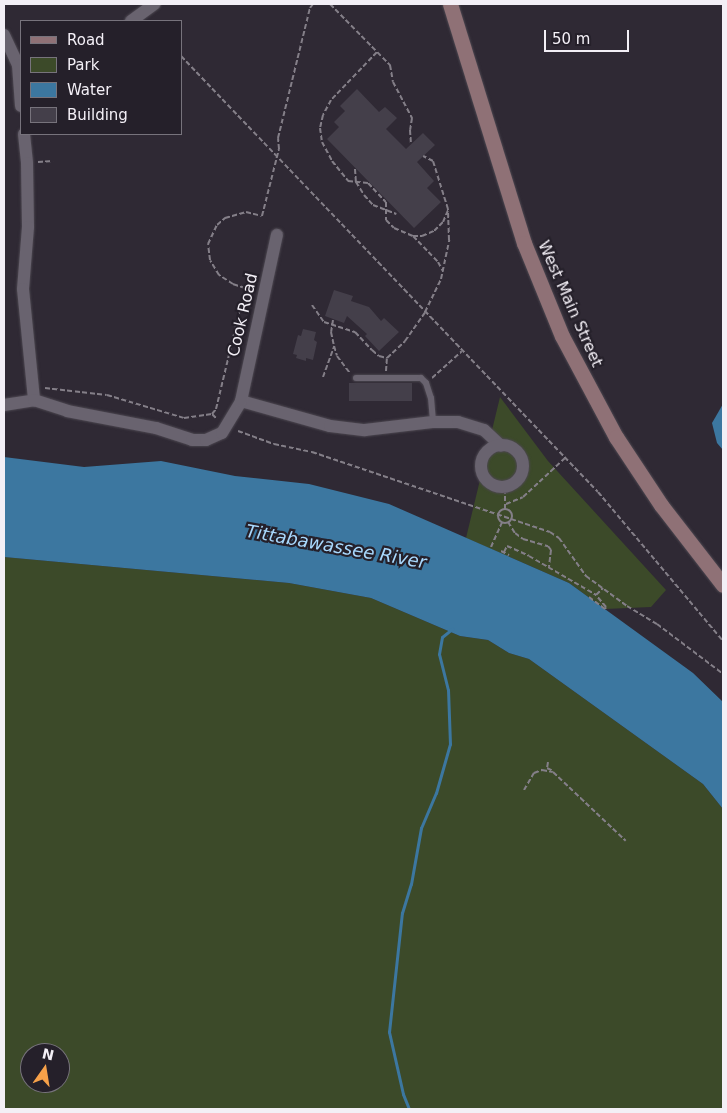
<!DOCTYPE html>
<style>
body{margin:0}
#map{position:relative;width:727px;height:1113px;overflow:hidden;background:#2f2934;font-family:"DejaVu Sans",sans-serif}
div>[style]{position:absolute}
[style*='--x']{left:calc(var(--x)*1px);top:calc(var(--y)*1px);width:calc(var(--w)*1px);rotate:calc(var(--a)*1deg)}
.green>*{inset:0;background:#3c4a29}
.water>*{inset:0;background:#3c77a0}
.stream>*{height:3px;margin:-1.5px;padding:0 1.5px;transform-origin:1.5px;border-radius:1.5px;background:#3c77a0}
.building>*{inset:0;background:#443f4a;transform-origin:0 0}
.path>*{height:2px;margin-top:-1px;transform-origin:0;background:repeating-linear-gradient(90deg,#847f88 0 5px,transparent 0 7.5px)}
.path>.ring{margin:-1px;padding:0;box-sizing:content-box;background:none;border:2px solid #847f88;border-radius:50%}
.roads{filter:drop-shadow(0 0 1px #4c4750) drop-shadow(0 0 1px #4c4750)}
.lane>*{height:6px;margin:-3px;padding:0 3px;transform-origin:3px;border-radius:3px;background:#69636f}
.street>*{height:12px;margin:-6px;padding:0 6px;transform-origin:6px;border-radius:6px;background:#69636f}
.street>.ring{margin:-6px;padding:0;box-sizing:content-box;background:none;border:12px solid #69636f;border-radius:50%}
.secondary>*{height:15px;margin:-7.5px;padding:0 7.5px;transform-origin:7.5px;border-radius:7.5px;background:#8f7176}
span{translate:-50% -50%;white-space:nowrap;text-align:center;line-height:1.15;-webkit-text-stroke:4.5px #25202a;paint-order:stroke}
.street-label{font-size:16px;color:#f3eff6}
.water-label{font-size:18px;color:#a8d8fd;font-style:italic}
.frame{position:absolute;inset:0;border:5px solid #f3eff6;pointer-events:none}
.legend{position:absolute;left:20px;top:20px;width:162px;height:115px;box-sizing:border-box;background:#25202a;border:1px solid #77737c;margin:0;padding:6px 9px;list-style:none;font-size:15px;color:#f3eff6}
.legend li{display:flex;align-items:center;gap:10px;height:25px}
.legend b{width:25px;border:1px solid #77737c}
.north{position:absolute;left:20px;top:1043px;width:50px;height:50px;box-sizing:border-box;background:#25202a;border:1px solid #77737c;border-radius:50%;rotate:13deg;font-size:14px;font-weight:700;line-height:20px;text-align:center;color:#f3eff6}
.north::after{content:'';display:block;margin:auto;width:18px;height:22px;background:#f7a149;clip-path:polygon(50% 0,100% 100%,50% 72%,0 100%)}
.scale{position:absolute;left:544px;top:30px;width:85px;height:22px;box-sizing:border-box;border:2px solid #f3eff6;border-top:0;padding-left:6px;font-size:15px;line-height:18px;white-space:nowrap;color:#f3eff6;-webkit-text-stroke:4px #25202a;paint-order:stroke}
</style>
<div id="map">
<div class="green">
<div style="clip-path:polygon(500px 397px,548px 461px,666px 590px,651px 607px,605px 609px,569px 583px,466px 538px)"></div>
<div style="clip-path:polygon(evenodd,4px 557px,289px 583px,371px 598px,460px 636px,488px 640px,509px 653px,529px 659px,703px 784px,723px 809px,723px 1109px,4px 1109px,4px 557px,30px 1053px,60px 1053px,60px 1083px,30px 1083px,30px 1053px)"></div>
</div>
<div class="water">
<div style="clip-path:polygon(723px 404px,723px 450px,717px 443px,712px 423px)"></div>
<div style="clip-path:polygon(4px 457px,84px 467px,161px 461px,235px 476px,309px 484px,389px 504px,569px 583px,693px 673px,723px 702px,723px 809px,703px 784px,529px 659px,509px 653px,488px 640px,460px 636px,371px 598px,289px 583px,4px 557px)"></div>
</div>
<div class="stream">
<div style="--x:409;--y:1109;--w:16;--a:-112"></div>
<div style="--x:403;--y:1094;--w:64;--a:-102.7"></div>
<div style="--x:389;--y:1032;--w:120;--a:-83.8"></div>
<div style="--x:402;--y:913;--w:30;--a:-73"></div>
<div style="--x:411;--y:884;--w:57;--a:-79.9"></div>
<div style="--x:421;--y:828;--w:38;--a:-67"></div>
<div style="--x:436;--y:793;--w:51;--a:-74.1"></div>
<div style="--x:450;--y:744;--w:54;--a:-92.1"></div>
<div style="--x:448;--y:690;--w:37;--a:-104"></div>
<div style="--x:439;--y:654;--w:17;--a:-80"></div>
<div style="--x:442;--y:637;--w:13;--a:-39"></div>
</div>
<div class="building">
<div style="clip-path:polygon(357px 89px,379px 112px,385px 107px,397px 118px,386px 129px,406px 149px,423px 133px,435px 145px,417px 162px,434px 181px,427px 188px,441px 202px,414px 228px,327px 139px,339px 127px,334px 122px,345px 111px,340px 106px)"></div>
<div style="clip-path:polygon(334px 290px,353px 296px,351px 301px,369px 307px,381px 321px,384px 318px,399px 332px,379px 351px,365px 336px,367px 334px,347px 316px,344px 323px,325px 316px)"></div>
<div style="clip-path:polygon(303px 329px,316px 332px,314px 340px,317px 342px,313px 360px,306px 358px,306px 361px,296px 358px,297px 355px,293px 354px,298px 335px,301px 336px)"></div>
<div style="left:349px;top:383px;width:63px;height:18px"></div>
</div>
<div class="path">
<div style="--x:330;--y:4;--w:86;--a:45.5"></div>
<div style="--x:390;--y:65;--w:17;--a:80"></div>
<div style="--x:393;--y:82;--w:41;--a:62.2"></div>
<div style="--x:412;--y:118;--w:12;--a:99"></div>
<div style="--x:410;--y:130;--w:14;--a:86"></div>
<div style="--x:377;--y:52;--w:66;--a:133.8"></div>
<div style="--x:331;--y:100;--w:17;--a:118"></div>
<div style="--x:323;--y:115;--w:13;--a:103"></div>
<div style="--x:320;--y:128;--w:14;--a:82"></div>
<div style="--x:322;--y:142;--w:21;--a:62"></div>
<div style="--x:332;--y:161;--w:26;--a:51"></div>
<div style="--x:348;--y:181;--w:20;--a:6"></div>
<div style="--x:368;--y:183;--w:26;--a:47"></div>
<div style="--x:386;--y:202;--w:18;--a:90"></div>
<div style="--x:386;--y:220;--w:11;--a:45"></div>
<div style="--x:394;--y:228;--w:21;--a:23"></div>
<div style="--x:413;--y:236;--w:36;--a:46"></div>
<div style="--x:438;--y:262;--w:10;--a:61"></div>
<div style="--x:181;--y:56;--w:603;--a:46.28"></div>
<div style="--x:598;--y:492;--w:194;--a:50"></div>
<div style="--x:38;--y:162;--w:15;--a:-4"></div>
<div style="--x:355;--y:169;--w:13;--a:86"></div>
<div style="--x:356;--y:182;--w:15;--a:58"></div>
<div style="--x:364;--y:195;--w:13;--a:48"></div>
<div style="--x:373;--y:205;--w:25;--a:21"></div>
<div style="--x:413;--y:236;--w:9;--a:0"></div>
<div style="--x:422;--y:236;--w:13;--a:-23"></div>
<div style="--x:434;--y:231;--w:13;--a:-45"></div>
<div style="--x:443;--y:222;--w:13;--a:-67"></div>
<div style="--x:312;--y:305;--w:21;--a:55"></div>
<div style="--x:324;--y:322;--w:33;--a:18"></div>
<div style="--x:355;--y:332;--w:25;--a:47"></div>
<div style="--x:372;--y:350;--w:9;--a:41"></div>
<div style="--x:379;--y:356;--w:8;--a:14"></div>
<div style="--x:333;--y:320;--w:12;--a:99"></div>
<div style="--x:331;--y:332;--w:14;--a:78"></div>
<div style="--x:334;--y:346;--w:10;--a:73"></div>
<div style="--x:337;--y:356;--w:21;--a:53"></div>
<div style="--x:386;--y:371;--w:13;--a:-86"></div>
<div style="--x:387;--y:358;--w:25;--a:-43"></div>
<div style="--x:405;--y:341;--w:35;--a:-55"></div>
<div style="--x:425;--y:312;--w:37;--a:-64"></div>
<div style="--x:441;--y:279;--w:40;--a:-78"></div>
<div style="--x:449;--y:240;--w:31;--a:-92"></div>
<div style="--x:448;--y:209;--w:50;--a:-107.4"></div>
<div style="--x:433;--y:161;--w:11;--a:-153"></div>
<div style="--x:323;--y:377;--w:33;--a:-70"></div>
<div style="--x:432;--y:378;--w:40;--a:-42"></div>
<div style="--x:45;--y:388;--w:62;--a:6.4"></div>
<div style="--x:107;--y:395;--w:80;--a:16.6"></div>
<div style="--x:184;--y:418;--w:28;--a:-8"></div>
<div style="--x:212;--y:414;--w:7;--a:45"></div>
<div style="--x:212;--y:414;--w:6;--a:-51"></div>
<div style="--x:216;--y:409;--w:124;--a:-76.5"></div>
<div style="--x:245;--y:288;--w:13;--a:-162"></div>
<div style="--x:233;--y:284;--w:17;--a:-147"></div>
<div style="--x:219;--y:275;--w:17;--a:-121"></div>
<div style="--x:210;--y:260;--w:16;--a:-97"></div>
<div style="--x:208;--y:244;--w:21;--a:-65"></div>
<div style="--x:217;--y:225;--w:11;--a:-41"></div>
<div style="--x:225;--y:218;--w:22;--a:-16"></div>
<div style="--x:246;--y:212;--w:16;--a:14"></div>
<div style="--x:262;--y:216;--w:69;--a:-75.8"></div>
<div style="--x:279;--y:149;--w:11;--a:-95"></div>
<div style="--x:278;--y:138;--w:134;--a:-76.2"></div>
<div style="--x:310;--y:8;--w:5;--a:-53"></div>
<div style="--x:238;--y:431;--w:38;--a:20"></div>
<div style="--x:274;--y:444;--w:39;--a:12"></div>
<div style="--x:312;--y:452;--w:251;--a:18.6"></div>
<div style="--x:550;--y:532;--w:11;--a:34"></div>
<div style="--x:559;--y:538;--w:47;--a:54.6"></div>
<div style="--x:586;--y:576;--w:51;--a:36.2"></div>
<div style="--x:627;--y:606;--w:35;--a:31"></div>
<div style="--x:657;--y:624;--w:83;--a:37.1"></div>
<div style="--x:506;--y:504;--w:18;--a:-22"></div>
<div style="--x:523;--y:497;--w:57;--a:-42.9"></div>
<div class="ring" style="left:498px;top:509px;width:12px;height:12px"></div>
<div style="--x:505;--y:509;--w:22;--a:-90"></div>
<div style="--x:508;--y:522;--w:13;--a:58"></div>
<div style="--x:515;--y:533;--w:10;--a:37"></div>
<div style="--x:523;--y:539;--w:26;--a:16"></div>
<div style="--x:548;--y:546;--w:5;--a:53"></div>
<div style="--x:551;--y:550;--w:17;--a:97"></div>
<div style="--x:491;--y:547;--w:27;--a:-66"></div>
<div style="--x:501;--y:551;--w:9;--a:27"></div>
<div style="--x:504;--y:552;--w:7;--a:-63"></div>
<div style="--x:507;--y:546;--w:24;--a:24"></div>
<div style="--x:529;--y:556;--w:78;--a:30.2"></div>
<div style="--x:596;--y:595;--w:10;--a:-45"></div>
<div style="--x:589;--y:597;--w:20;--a:37"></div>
<div style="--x:605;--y:609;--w:2;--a:-63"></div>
<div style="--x:606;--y:607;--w:16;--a:-130"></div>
<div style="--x:548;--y:762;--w:6;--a:99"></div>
<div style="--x:547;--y:768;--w:7;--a:27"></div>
<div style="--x:524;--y:790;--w:20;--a:-60"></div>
<div style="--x:534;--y:773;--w:9;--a:-21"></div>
<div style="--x:542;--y:770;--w:11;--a:10"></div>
<div style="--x:553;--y:772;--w:100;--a:43.4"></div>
</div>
<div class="roads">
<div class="lane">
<div style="--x:356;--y:378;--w:65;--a:0"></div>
<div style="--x:421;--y:378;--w:7;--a:45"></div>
<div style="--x:426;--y:383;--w:16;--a:72"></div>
<div style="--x:431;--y:398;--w:24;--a:85"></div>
</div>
<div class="street">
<div style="--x:131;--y:21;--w:29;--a:-36"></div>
<div style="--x:4;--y:35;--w:33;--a:65"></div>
<div style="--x:18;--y:65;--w:41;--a:85.8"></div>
<div style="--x:24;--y:134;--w:29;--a:84"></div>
<div style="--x:27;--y:163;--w:64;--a:89.1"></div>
<div style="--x:28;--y:227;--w:62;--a:94.6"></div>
<div style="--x:23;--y:289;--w:112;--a:84.3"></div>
<div style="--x:241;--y:401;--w:92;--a:15.7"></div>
<div style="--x:330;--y:426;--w:35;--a:7"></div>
<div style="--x:365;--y:430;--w:68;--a:-6.7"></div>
<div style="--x:433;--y:422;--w:25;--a:0"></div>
<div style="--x:458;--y:422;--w:27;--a:17"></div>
<div style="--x:484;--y:430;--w:23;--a:43"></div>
<div style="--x:4;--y:405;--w:30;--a:-9"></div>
<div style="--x:34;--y:400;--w:35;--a:18"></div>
<div style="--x:67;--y:411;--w:91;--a:10.8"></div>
<div style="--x:156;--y:428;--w:38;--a:18"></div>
<div style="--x:192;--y:440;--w:14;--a:0"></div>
<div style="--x:206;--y:440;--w:17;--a:-24"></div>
<div style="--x:222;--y:433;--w:37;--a:-59"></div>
<div style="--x:241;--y:401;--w:170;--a:-77.8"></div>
<div class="ring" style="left:481px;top:445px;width:30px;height:30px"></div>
</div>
<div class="secondary">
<div style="--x:450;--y:4;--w:250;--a:72.8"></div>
<div style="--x:524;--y:243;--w:100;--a:67.8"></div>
<div style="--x:562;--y:336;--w:115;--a:61.9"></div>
<div style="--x:616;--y:437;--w:82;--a:56.5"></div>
<div style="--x:661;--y:505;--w:101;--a:52.2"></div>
</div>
</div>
<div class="street-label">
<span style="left:570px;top:304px;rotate:66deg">West Main Street</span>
<span style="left:243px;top:315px;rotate:-77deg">Cook Road</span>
</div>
<div class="water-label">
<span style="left:336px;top:547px;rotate:10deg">Tittabawassee River</span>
</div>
<div class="frame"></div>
<ul class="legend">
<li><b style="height:6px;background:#8f7176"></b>Road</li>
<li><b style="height:14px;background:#3c4a29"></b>Park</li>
<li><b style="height:14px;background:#3c77a0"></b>Water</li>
<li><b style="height:14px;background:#443f4a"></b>Building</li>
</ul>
<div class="north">N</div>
<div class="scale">50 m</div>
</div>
